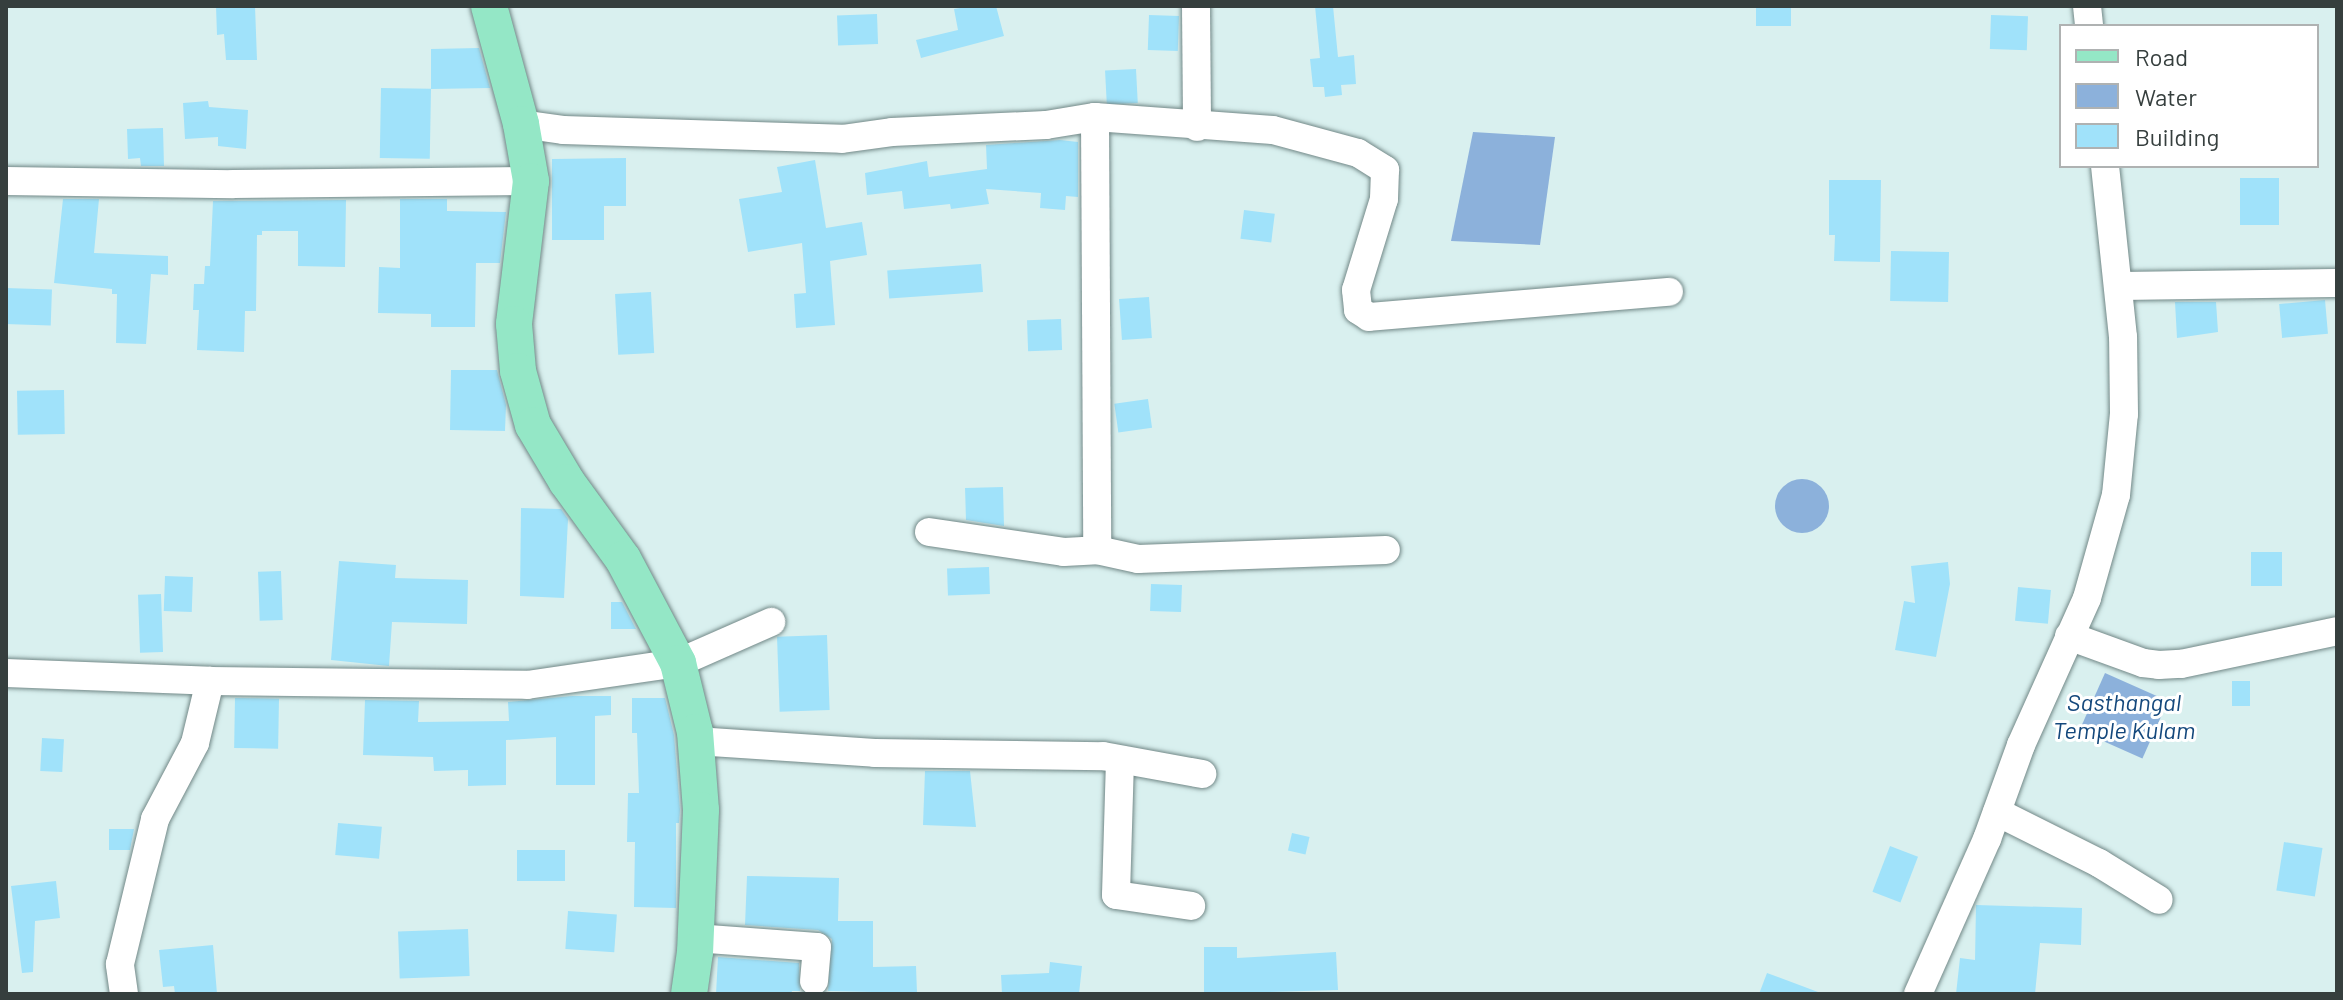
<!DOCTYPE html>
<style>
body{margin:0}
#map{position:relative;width:2343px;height:1000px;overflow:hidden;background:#d9f0ef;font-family:Barlow,sans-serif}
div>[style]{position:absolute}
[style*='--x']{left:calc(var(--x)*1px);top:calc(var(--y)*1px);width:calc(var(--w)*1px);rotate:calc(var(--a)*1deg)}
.water>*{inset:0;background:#8cb1db;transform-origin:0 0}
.round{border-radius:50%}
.building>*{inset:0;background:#a0e2fa;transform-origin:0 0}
.roads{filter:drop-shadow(0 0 2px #728887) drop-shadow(0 0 2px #728887)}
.minor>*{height:28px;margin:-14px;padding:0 14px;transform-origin:14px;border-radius:14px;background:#fff}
.major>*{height:36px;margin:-18px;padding:0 18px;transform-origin:18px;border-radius:18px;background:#94e7c6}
span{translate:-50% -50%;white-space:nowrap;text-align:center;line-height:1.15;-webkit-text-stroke:6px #fff;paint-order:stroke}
.water-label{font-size:24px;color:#14487c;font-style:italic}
.frame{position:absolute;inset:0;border:8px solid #363f3e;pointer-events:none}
.legend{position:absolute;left:2059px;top:24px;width:260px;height:144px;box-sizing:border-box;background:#fff;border:2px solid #afb2b2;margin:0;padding:10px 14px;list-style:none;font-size:24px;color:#363f3e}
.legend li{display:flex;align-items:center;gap:16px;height:40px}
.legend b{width:40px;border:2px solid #afb2b2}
</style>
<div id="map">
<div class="water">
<div style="clip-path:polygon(1473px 132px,1555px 137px,1540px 245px,1451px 241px)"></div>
<div class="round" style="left:1775px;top:479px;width:54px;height:54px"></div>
<div style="left:2105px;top:673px;width:69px;height:63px;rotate:24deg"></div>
</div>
<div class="building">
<div style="clip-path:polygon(216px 6px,255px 6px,257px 60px,226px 60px,224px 34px,217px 35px)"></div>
<div style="clip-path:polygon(972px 6px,996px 6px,1004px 36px,921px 58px,916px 40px,958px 30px,954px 9px)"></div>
<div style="clip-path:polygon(1315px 6px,1333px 6px,1338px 57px,1354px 55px,1356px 84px,1341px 85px,1342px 95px,1325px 97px,1324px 87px,1313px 87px,1310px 59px,1320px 58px)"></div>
<div style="left:1756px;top:6px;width:35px;height:20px"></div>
<div style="left:877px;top:14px;width:30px;height:40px;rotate:88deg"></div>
<div style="left:1149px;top:15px;width:30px;height:35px;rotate:2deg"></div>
<div style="left:1991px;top:15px;width:37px;height:34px;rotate:2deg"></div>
<div style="clip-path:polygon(479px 48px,490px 88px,431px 89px,431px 49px)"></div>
<div style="left:1136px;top:69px;width:34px;height:31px;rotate:87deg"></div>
<div style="left:381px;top:88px;width:50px;height:70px;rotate:1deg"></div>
<div style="clip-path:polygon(208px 101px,209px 107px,248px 110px,246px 149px,218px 146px,218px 137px,185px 139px,183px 103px)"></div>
<div style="clip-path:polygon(163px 128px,164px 166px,141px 166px,140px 158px,128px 159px,127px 129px)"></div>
<div style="clip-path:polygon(1060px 140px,1078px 142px,1078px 197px,1066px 196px,1065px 210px,1040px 208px,1041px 193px,986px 189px,989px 204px,951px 209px,950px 204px,904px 209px,902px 191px,867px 195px,865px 173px,927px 161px,929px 177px,987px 169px,986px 145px)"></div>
<div style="clip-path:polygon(626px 158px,626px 206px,604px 206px,604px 240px,552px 240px,552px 159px)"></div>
<div style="clip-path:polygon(815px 160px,826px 228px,862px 222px,867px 255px,830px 261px,835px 325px,796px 328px,794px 294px,806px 293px,802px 243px,748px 252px,739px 199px,782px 192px,777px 167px)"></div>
<div style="left:2240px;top:178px;width:39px;height:47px"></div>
<div style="clip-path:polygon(1829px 180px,1881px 180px,1880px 262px,1834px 261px,1835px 235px,1829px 235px)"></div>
<div style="clip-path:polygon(63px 199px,99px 199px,94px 253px,168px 256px,168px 275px,151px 274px,146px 344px,116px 343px,117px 294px,112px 294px,112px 289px,54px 283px)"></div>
<div style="clip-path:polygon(400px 199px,447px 199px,447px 211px,506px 212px,500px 263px,476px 263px,475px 327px,431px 327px,431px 314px,378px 313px,379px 267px,400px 268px)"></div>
<div style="clip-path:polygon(346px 200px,345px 267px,298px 266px,298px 231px,262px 231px,262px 235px,257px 235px,256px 311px,245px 311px,244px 352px,197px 350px,199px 310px,193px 310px,194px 284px,204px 284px,205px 266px,210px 266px,213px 201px)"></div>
<div style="left:1244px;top:210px;width:31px;height:29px;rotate:7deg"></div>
<div style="left:1891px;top:251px;width:58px;height:50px;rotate:1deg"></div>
<div style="left:981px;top:264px;width:28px;height:94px;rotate:86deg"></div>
<div style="left:6px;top:288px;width:46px;height:36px;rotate:2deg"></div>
<div style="left:651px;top:292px;width:61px;height:36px;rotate:87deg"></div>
<div style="left:1149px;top:297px;width:41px;height:30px;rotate:86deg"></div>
<div style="left:2325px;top:300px;width:34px;height:46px;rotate:85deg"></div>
<div style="clip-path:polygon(2175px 302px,2216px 302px,2218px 332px,2177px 338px)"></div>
<div style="left:1061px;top:319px;width:31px;height:34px;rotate:88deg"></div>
<div style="clip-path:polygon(451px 370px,497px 370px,506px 405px,505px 431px,450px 430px)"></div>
<div style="left:64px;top:390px;width:44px;height:47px;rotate:89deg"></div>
<div style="left:1148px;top:399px;width:29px;height:34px;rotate:82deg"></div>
<div style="clip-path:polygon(1003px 487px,1004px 526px,966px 520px,965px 488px)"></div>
<div style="clip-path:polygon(521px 508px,561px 509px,568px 519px,564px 598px,520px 596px)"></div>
<div style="left:2251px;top:552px;width:31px;height:34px"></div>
<div style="clip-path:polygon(339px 561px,396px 565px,395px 578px,468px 580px,467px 624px,392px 622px,389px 666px,331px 660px)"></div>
<div style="clip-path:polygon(1948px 562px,1950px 584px,1936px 657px,1895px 650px,1904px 601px,1915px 603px,1911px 566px)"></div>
<div style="left:989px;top:567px;width:27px;height:42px;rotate:88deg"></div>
<div style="left:281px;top:571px;width:49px;height:23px;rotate:88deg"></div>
<div style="left:165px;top:576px;width:28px;height:35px;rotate:2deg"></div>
<div style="left:1151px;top:584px;width:31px;height:27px;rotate:2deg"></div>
<div style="left:2018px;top:587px;width:33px;height:34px;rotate:5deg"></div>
<div style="left:161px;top:594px;width:58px;height:23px;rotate:88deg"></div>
<div style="clip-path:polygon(611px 602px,622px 602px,636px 629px,611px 629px)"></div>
<div style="left:827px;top:635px;width:75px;height:50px;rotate:88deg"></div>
<div style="left:2232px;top:681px;width:18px;height:25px"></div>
<div style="clip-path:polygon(572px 696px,611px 696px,611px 715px,595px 716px,595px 785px,556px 785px,556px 737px,506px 740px,506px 785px,468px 786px,468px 770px,434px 771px,433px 757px,363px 755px,365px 700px,419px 701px,418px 722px,509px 721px,508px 702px)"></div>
<div style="left:235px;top:698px;width:44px;height:50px;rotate:1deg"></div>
<div style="clip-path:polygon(632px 698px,665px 698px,674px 735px,680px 810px,679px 823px,676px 823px,676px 908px,634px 907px,635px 842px,627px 842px,628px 793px,639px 793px,637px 733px,632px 733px)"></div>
<div style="left:42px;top:738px;width:22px;height:33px;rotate:3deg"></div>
<div style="clip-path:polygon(925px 771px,970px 771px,976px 827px,923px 825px)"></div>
<div style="left:338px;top:823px;width:44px;height:32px;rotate:5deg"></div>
<div style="clip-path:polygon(109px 829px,134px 829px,130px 850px,109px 850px)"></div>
<div style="left:1292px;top:833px;width:18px;height:18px;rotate:13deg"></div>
<div style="left:2284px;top:842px;width:39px;height:49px;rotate:9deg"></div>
<div style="left:1890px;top:846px;width:30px;height:49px;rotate:21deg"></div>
<div style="left:517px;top:850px;width:48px;height:31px"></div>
<div style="clip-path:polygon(747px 876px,839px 878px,838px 921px,873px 921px,873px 967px,916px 966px,917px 993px,828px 991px,832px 939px,818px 930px,745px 925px)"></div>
<div style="clip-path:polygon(56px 881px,60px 918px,35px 921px,33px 972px,22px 973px,11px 886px)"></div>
<div style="clip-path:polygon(1976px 905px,2082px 908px,2081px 945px,2040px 943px,2035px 994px,1956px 994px,1960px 958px,1975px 960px)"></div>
<div style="left:568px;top:911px;width:49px;height:38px;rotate:4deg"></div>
<div style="left:468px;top:929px;width:47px;height:70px;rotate:88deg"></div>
<div style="clip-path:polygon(213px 945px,217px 994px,175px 994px,174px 986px,163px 987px,159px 950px)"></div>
<div style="clip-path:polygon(1204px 947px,1237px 947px,1237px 958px,1336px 952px,1338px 990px,1204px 994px)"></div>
<div style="clip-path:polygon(718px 957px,799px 963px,800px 991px,792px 991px,791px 994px,716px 994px)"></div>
<div style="clip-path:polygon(1050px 962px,1082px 966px,1079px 994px,1002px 994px,1001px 975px,1049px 973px)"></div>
<div style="clip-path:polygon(1767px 973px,1818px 992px,1818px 994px,1759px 994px)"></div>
</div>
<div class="roads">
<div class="minor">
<div style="--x:1196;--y:6;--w:121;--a:89.5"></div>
<div style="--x:2087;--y:6;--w:20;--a:84"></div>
<div style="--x:1095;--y:117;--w:433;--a:89.7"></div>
<div style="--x:521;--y:124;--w:42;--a:8.1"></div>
<div style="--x:563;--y:130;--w:279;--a:1.8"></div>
<div style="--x:842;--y:139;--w:50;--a:-8"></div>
<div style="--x:892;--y:132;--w:154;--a:-2.6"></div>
<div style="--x:1046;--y:125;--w:50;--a:-9.3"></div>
<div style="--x:1095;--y:117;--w:178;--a:4.2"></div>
<div style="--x:1273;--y:130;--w:88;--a:15.1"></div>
<div style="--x:1358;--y:153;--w:32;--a:32"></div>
<div style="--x:1385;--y:170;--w:29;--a:92"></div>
<div style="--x:1384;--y:199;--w:95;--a:107.1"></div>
<div style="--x:1356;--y:290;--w:20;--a:84"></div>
<div style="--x:1358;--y:310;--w:13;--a:32"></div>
<div style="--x:1369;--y:317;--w:301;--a:-4.8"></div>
<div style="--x:6;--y:181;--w:227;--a:0.8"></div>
<div style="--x:233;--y:184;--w:298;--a:-0.6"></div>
<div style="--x:2118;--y:286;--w:219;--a:-0.8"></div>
<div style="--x:929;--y:532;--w:136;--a:8.4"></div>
<div style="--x:1064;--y:552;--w:33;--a:-3"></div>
<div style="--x:1097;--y:550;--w:42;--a:12.4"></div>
<div style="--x:1138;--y:559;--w:248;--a:-2.1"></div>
<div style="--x:2069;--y:636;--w:79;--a:20"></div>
<div style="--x:2143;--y:663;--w:16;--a:7"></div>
<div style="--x:2159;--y:665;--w:22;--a:-3"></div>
<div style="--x:2181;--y:664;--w:159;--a:-11.9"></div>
<div style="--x:6;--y:673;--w:204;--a:2.2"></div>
<div style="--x:210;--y:681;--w:317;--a:0.7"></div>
<div style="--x:527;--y:685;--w:153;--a:-8.3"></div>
<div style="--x:678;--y:663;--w:102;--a:-23.8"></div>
<div style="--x:696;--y:741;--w:179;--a:3.8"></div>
<div style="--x:875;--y:753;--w:228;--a:0.8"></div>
<div style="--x:1103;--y:756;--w:101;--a:10.3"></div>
<div style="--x:1120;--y:760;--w:135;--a:91.7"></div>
<div style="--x:1116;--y:895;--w:76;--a:8.3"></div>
<div style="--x:1997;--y:812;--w:114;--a:26.6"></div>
<div style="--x:2099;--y:863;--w:70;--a:31.7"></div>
<div style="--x:695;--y:938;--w:122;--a:4.2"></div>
<div style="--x:817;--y:947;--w:34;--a:95"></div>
<div style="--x:124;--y:994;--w:30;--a:-98"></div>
<div style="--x:120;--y:964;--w:149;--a:-76.4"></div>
<div style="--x:155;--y:819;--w:86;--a:-62.2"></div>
<div style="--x:195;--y:743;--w:64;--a:-76.4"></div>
<div style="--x:1918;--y:994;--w:170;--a:-66"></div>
<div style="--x:1987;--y:839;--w:100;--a:-70.1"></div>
<div style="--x:2021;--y:745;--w:161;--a:-65.8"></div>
<div style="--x:2087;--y:598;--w:107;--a:-74.3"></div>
<div style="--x:2116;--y:495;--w:81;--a:-84.4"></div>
<div style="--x:2124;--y:414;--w:77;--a:-90.7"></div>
<div style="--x:2123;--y:337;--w:172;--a:-96"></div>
</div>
<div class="major">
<div style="--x:489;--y:6;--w:122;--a:74.8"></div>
<div style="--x:521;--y:124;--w:58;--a:80"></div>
<div style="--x:531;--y:181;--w:144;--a:96.8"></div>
<div style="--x:514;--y:324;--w:47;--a:85.1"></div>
<div style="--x:518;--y:371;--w:56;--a:74.5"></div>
<div style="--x:533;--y:425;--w:66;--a:59.2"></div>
<div style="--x:567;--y:482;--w:95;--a:54"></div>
<div style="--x:623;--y:559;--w:118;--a:62.1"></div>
<div style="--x:678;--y:663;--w:71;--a:76.2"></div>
<div style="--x:695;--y:732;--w:78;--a:85.6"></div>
<div style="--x:701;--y:810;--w:142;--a:92.4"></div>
<div style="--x:695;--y:952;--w:42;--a:98.1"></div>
</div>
</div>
<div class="water-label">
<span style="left:2124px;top:716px">Sasthangal<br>Temple Kulam</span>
</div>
<div class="frame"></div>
<ul class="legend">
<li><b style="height:10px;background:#94e7c6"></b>Road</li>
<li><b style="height:22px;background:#8cb1db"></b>Water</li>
<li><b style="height:22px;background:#a0e2fa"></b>Building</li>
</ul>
</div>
